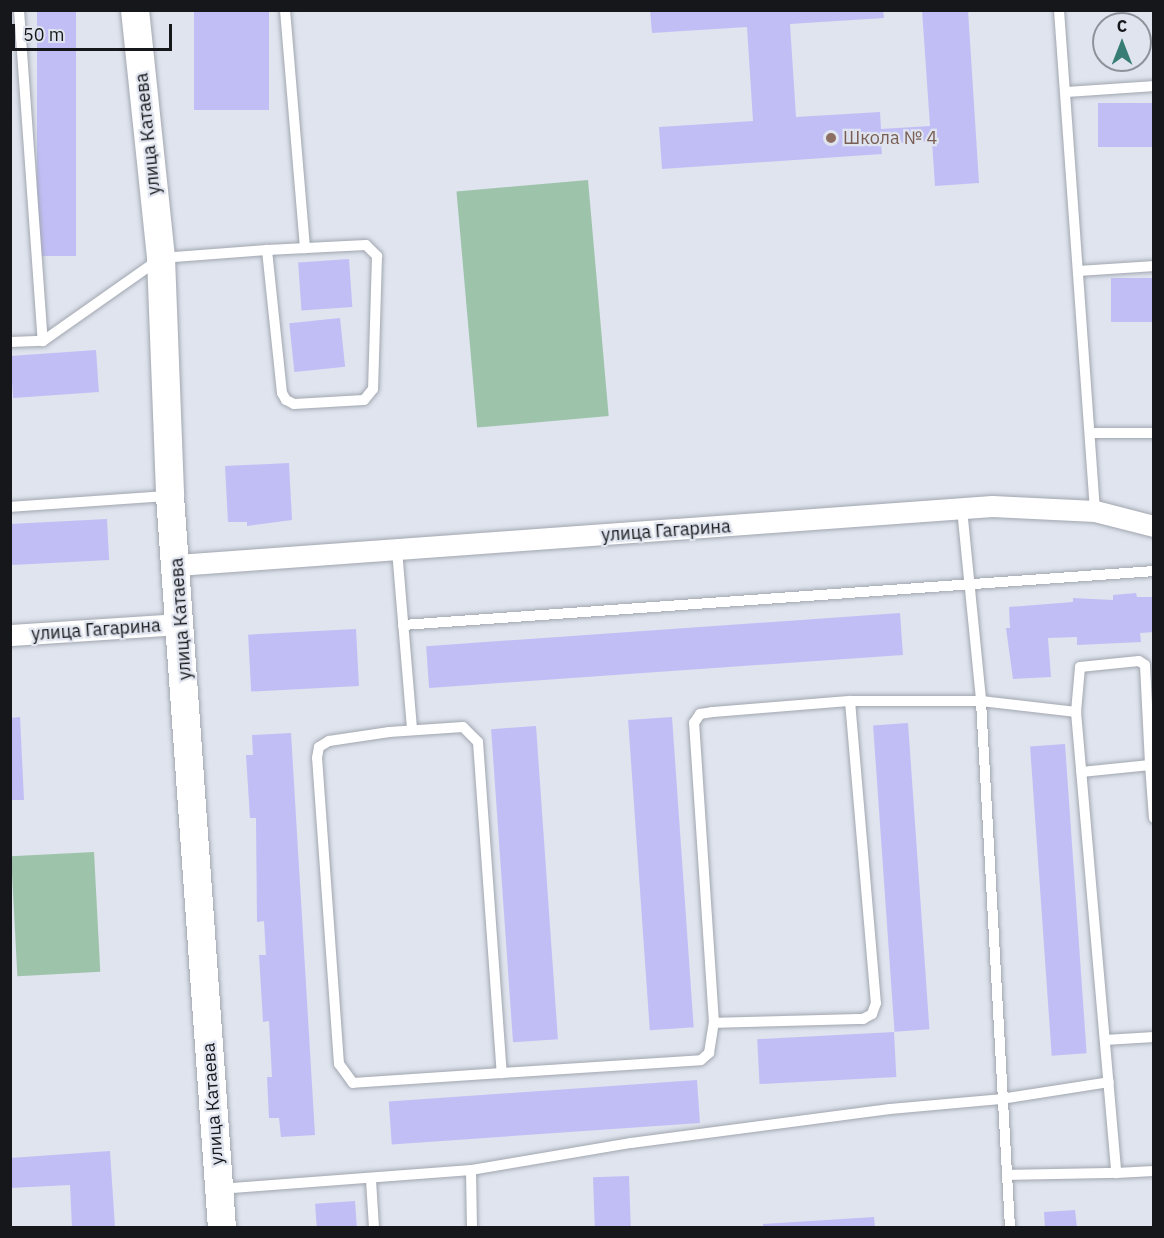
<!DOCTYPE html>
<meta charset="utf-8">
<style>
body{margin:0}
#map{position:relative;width:1164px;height:1238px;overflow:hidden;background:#dfe4ee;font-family:"IBM Plex Sans",sans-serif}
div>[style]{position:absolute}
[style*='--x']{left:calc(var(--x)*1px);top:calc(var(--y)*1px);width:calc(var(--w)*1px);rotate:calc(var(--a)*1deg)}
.green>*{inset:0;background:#9dc3aa;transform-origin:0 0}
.building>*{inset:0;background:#c1bef6;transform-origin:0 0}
.roads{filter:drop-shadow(0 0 2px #a1a6af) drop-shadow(0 0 2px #a1a6af)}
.lane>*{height:10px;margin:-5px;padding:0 5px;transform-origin:5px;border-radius:5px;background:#fff}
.street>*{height:21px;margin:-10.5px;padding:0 10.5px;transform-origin:10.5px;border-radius:10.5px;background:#fff}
.secondary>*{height:28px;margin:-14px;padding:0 14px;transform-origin:14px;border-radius:14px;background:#fff}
.dots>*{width:16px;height:16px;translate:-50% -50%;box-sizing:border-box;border:3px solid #dfe4ee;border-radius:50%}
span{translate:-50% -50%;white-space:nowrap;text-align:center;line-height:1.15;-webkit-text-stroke:4.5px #dfe4ee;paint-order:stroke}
.street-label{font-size:18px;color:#15171a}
.education-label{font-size:18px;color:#785e54}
.left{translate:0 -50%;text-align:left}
.frame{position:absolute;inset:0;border:12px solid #15171a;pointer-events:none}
.north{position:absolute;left:1092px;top:12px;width:60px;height:60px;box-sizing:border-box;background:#dfe4ee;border:2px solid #8e9299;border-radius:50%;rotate:0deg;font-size:16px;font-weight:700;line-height:24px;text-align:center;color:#15171a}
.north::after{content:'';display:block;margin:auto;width:21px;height:27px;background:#377d75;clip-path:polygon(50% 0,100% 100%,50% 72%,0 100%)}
.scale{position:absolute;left:12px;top:24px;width:160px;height:27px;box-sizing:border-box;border:3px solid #15171a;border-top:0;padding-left:8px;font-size:18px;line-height:21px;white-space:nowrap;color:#15171a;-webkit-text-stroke:4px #dfe4ee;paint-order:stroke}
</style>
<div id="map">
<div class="green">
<div style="left:588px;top:180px;width:237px;height:132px;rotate:85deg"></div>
<div style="left:94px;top:852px;width:120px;height:83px;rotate:87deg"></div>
</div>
<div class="building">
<div style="left:37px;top:10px;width:39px;height:246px"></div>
<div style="left:194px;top:10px;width:75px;height:100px"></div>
<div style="clip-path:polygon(650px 10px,883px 10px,884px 18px,790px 24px,796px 117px,880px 112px,881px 129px,930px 126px,922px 10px,968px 10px,979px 183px,935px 186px,932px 141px,881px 144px,882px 154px,662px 169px,659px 127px,753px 121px,747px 27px,652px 33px)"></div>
<div style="left:1154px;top:103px;width:44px;height:56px;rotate:90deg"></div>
<div style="left:349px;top:259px;width:48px;height:51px;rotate:86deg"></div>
<div style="left:1154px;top:278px;width:44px;height:43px;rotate:90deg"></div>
<div style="left:340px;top:318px;width:49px;height:51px;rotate:84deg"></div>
<div style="left:96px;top:350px;width:42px;height:86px;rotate:86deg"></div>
<div style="clip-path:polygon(289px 463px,292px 520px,247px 526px,247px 522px,228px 522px,225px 466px)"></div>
<div style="left:107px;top:519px;width:41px;height:97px;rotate:87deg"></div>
<div style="clip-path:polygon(1136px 593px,1137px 597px,1154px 597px,1154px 632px,1140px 633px,1141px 642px,1077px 645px,1077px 637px,1048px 638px,1051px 677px,1013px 679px,1006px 628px,1010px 628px,1009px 607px,1073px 602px,1073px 598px,1113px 600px,1113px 595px)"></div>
<div style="left:900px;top:613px;width:42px;height:475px;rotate:86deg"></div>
<div style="left:356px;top:629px;width:57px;height:108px;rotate:87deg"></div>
<div style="clip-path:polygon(20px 717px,24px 800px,10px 800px,10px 718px)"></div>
<div style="left:672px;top:717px;width:311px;height:44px;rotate:86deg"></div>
<div style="left:908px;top:723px;width:307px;height:35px;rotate:86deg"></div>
<div style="left:536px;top:726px;width:314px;height:45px;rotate:86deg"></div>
<div style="clip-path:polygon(291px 733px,315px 1135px,281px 1137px,279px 1118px,269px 1118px,267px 1077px,272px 1077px,269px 1021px,263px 1022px,259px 955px,266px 955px,264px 921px,257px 922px,256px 818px,250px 818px,246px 755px,253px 755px,252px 735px)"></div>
<div style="left:1065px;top:744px;width:310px;height:35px;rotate:86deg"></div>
<div style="left:894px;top:1032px;width:45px;height:137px;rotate:87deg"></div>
<div style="left:697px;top:1080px;width:43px;height:309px;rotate:86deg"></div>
<div style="clip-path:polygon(110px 1151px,115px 1228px,72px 1228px,70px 1185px,10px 1188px,10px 1158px)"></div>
<div style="left:629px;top:1176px;width:52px;height:36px;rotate:88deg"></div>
<div style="left:355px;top:1201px;width:27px;height:40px;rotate:86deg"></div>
<div style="clip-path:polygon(1075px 1210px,1077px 1228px,1045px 1228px,1044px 1212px)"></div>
<div style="clip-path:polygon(874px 1217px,875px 1228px,763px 1228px,763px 1224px)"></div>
</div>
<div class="roads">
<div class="lane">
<div style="--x:19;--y:10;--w:332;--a:85.9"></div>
<div style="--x:285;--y:10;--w:239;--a:85.2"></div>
<div style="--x:1059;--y:10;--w:502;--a:85.89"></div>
<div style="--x:1068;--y:92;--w:86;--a:-4"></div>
<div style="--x:1079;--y:271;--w:75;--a:-3.8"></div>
<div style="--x:10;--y:342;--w:33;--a:-2"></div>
<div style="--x:43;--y:341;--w:144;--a:-35.1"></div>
<div style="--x:161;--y:258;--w:106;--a:-4.3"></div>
<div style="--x:267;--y:250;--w:99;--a:-2.9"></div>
<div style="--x:366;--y:245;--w:16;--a:45"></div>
<div style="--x:377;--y:256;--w:133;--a:91.7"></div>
<div style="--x:373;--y:389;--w:14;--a:129"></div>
<div style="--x:364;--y:400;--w:70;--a:176.7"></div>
<div style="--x:294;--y:404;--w:9;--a:-153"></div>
<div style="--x:286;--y:400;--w:8;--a:-120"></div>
<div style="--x:282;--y:393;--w:144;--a:-96"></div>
<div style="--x:1090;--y:433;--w:64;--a:0"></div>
<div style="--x:10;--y:507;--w:159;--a:-4"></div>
<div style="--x:962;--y:509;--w:193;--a:84.3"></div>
<div style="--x:981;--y:701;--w:528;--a:86.85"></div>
<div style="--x:397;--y:550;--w:179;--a:85.2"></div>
<div style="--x:403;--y:625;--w:753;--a:-4.11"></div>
<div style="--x:850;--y:701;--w:131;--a:0"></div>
<div style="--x:981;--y:701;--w:96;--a:6.6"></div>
<div style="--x:1076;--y:712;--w:463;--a:85"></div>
<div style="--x:1116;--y:1173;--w:38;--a:-3"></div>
<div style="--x:1076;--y:712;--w:45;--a:-84.9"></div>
<div style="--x:1080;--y:667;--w:59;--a:-5.8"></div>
<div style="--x:1139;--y:661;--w:7;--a:34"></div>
<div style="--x:1145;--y:665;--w:100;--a:87.1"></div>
<div style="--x:1150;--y:765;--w:69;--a:174.2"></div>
<div style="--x:463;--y:727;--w:21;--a:45"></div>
<div style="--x:478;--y:742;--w:332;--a:85.9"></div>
<div style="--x:502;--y:1073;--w:149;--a:176.2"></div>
<div style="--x:353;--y:1083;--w:24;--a:-126"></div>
<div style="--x:339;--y:1064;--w:307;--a:-94.1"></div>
<div style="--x:317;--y:758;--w:11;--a:-80"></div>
<div style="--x:319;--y:747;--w:12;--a:-31"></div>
<div style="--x:329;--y:741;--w:61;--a:-8.5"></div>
<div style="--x:389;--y:732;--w:74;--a:-3.9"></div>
<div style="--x:1154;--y:764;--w:4;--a:166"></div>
<div style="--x:1150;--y:765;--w:53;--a:85.7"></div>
<div style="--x:1105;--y:1040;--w:49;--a:-3.5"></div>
<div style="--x:502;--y:1073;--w:199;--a:-3.7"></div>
<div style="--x:701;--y:1060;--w:11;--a:-41"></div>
<div style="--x:709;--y:1053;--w:30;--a:-81"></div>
<div style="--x:714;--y:1023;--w:301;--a:-93.8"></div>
<div style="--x:694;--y:723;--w:11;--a:-56"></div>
<div style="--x:700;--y:714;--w:12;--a:-9"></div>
<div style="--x:712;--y:712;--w:138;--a:-4.6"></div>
<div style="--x:850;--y:701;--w:303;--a:85.1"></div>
<div style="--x:876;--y:1003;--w:12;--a:110"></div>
<div style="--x:872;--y:1014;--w:10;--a:151"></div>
<div style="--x:863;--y:1019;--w:149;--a:178.5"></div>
<div style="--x:471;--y:1170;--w:58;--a:89"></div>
<div style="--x:1007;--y:1175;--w:109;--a:-1.1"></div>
<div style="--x:371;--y:1180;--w:48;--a:86.4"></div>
<div style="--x:219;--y:1189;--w:253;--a:-4.3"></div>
<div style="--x:471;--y:1170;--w:162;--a:-9.6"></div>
<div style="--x:631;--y:1143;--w:261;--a:-7.5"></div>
<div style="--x:890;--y:1109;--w:111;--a:-5.1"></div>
<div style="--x:1001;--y:1099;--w:109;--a:-8.9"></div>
</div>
<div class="street">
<div style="--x:177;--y:565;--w:817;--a:-4.14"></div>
<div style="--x:992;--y:506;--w:103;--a:2.8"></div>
<div style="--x:1095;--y:511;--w:61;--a:14.3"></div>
<div style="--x:10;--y:635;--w:171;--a:-3.7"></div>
</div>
<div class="secondary">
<div style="--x:135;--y:10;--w:249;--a:84"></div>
<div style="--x:161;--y:258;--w:238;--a:87.8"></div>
<div style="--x:170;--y:496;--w:734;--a:85.94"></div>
</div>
</div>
<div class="dots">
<div style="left:831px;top:138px;background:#8d6e63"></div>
</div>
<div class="street-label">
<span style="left:148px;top:134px;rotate:-96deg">улица Катаева</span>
<span style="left:666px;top:531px;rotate:-4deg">улица Гагарина</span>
<span style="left:181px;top:619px;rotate:-94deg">улица Катаева</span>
<span style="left:96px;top:630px;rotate:-4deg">улица Гагарина</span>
<span style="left:213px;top:1104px;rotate:-94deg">улица Катаева</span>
</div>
<div class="education-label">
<span class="left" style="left:843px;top:138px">Школа № 4</span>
</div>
<div class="frame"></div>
<div class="north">С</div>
<div class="scale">50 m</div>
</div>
